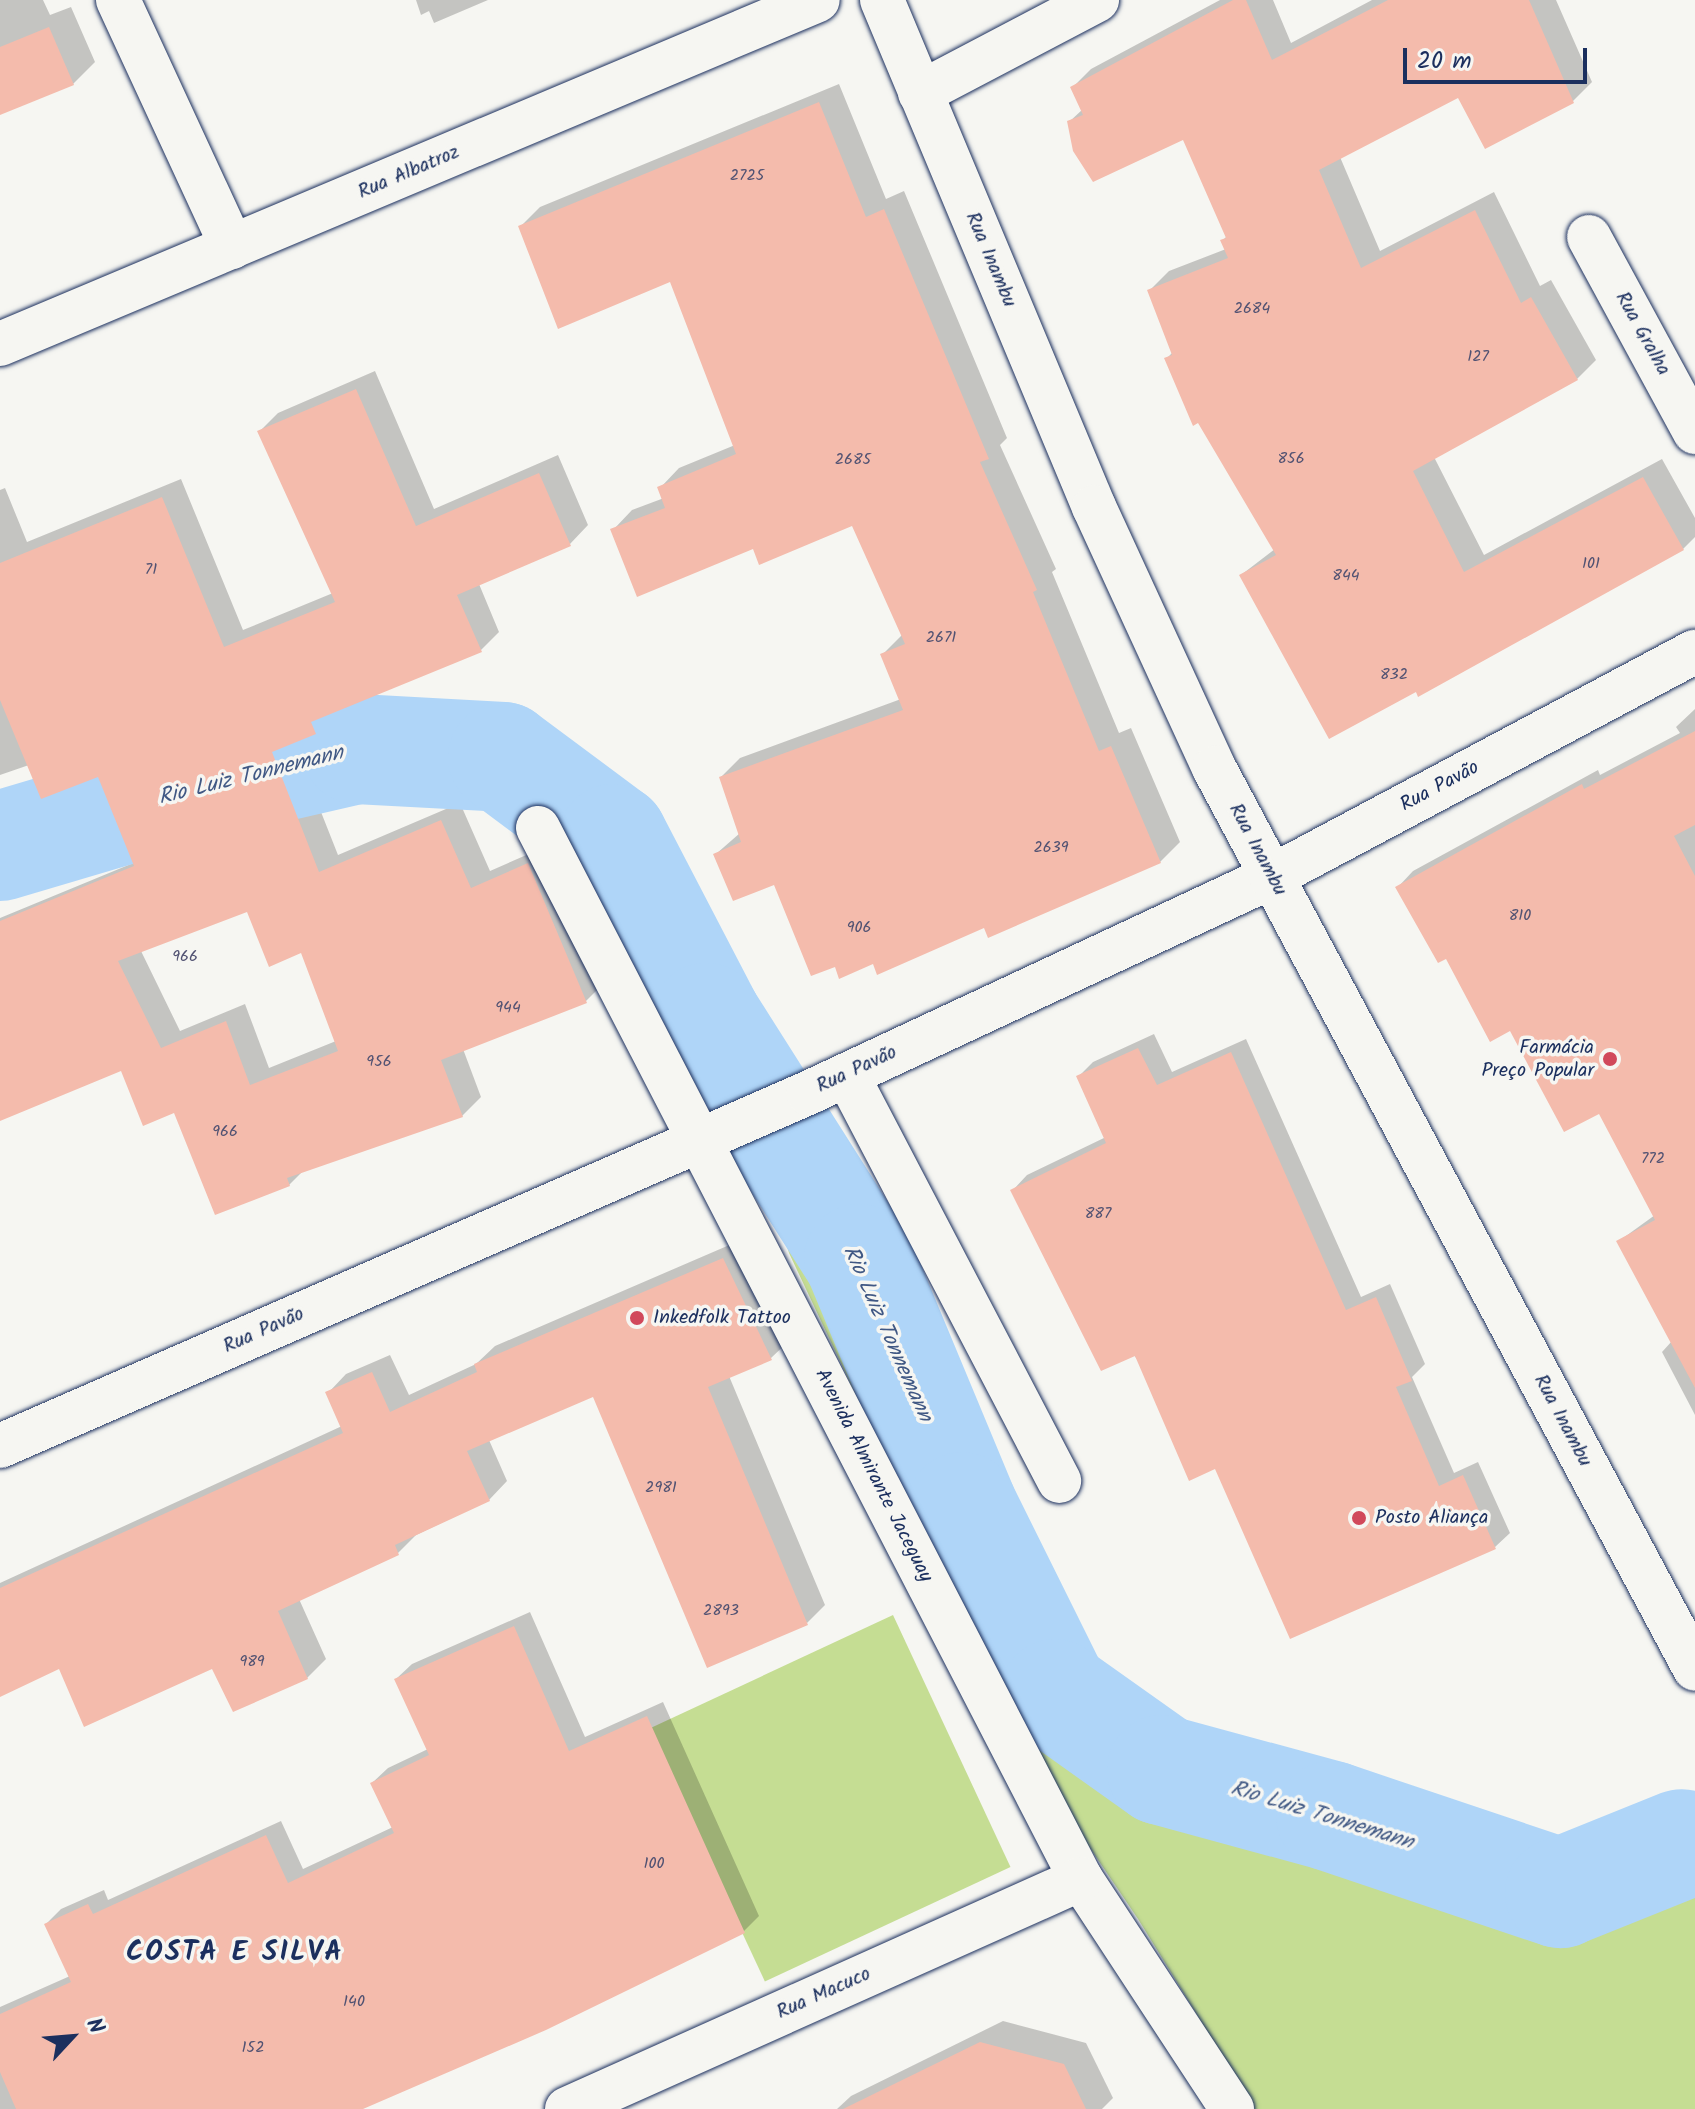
<!DOCTYPE html>
<meta charset="utf-8">
<style>
body{margin:0}
#map{position:relative;width:1695px;height:2109px;overflow:hidden;background:#f6f6f2;font-family:Kalam,sans-serif}
div>[style]{position:absolute}
[style*='--x']{left:calc(var(--x)*1px);top:calc(var(--y)*1px);width:calc(var(--w)*1px);rotate:calc(var(--a)*1deg)}
.green>*{inset:0;background:#c5dd93;transform-origin:0 0}
.shadow>*{inset:0;background:#0003}
.river>*{height:110px;margin:-55px;padding:0 55px;transform-origin:55px;border-radius:55px;background:#afd5f8}
.building>*{inset:0;background:#f4bbac}
.roads{filter:drop-shadow(0 0 2px #1b2f5e) drop-shadow(0 0 2px #1b2f5e)}
.minor>*{height:44px;margin:-22px;padding:0 22px;transform-origin:22px;border-radius:22px;background:#f6f6f2}
.secondary>*{height:44px;margin:-22px;padding:0 22px;transform-origin:22px;border-radius:22px;background:#f6f6f2}
.dots>*{width:22px;height:22px;translate:-50% -50%;box-sizing:border-box;border:4px solid #f6f6f2;border-radius:50%}
span{translate:-50% -50%;white-space:nowrap;text-align:center;line-height:1.15;-webkit-text-stroke:7px #f6f6f2;paint-order:stroke}
.number-label{font-size:16px;color:#515272}
.number-label span{-webkit-text-stroke-width:0}
.street-label{font-size:20px;color:#1b2f5e}
.poi-label{font-size:20px;color:#1b2f5e}
.right{translate:-100% -50%;text-align:right}
.left{translate:0 -50%;text-align:left}
.water-label{font-size:22px;color:#405884;font-style:italic}
.district-label{font-size:28px;color:#1b2f5e;font-weight:700;letter-spacing:2px}
.north{position:absolute;left:32px;top:1997px;width:80px;height:80px;-webkit-text-stroke:6px #f6f6f2;paint-order:stroke;rotate:64deg;font-size:22px;font-weight:700;line-height:32px;text-align:center;color:#1b2f5e}
.north::after{content:'';display:block;margin:auto;width:28px;height:36px;background:#1b2f5e;clip-path:polygon(50% 0,100% 100%,50% 72%,0 100%)}
.scale{position:absolute;left:1403px;top:48px;width:184px;height:36px;box-sizing:border-box;border:4px solid #1b2f5e;border-top:0;padding-left:10px;font-size:24px;line-height:28px;white-space:nowrap;color:#1b2f5e;-webkit-text-stroke:6px #f6f6f2;paint-order:stroke}
</style>
<div id="map">
<div class="green">
<div style="clip-path:polygon(816px 1148px,1004px 1525px,1058px 1663px,1127px 1730px,1230px 1759px,1281px 1780px,1345px 1783px,1374px 1777px,1473px 1810px,1511px 1838px,1586px 1837px,1686px 1815px,1695px 1822px,1695px 2109px,1255px 2109px,1138px 1919px,1021px 1746px,789px 1253px,771px 1194px,780px 1157px)"></div>
<div style="left:893px;top:1615px;width:278px;height:271px;rotate:65deg"></div>
</div>
<div class="shadow">
<div style="clip-path:polygon(0 0,43px 0,50px 15px,71px 7px,95px 62px,73px 84px,0 112px)"></div>
<div style="clip-path:polygon(416px 0,488px 0,434px 23px,429px 11px,421px 15px)"></div>
<div style="clip-path:polygon(1220px 0,1273px 0,1291px 43px,1372px 0,1556px 0,1592px 82px,1573px 101px,1459px 95px,1340px 157px,1380px 251px,1494px 192px,1540px 286px,1551px 280px,1596px 360px,1577px 379px,1434px 457px,1484px 555px,1662px 459px,1695px 518px,1695px 537px,1683px 549px,1419px 694px,1241px 575px,1275px 549px,1166px 359px,1173px 352px,1150px 290px,1169px 271px,1226px 249px,1222px 241px,1227px 236px,1184px 138px,1069px 122px,1083px 109px,1072px 88px,1091px 69px)"></div>
<div style="clip-path:polygon(839px 84px,886px 199px,904px 191px,1007px 438px,1000px 445px,1056px 569px,1052px 572px,1119px 733px,1131px 728px,1180px 842px,1160px 862px,985px 926px,874px 962px,836px 964px,775px 882px,716px 854px,740px 833px,721px 777px,740px 758px,901px 699px,882px 655px,902px 635px,853px 523px,613px 530px,632px 510px,664px 498px,660px 488px,679px 468px,735px 445px,671px 280px,520px 227px,540px 207px)"></div>
<div style="clip-path:polygon(evenodd,375px 371px,434px 509px,558px 455px,588px 525px,570px 544px,479px 584px,499px 632px,480px 651px,332px 711px,315px 732px,293px 741px,338px 855px,460px 803px,490px 871px,547px 846px,605px 982px,586px 1001px,463px 1049px,481px 1097px,462px 1116px,304px 1170px,289px 1185px,175px 1111px,122px 1068px,0 1118px,0 918px,189px 840px,99px 774px,29px 765px,0 775px,0 490px,5px 488px,27px 542px,181px 479px,243px 630px,333px 593px,260px 431px,278px 413px,375px 371px,248px 910px,302px 950px,336px 1041px,269px 1068px,245px 1004px,180px 1031px,141px 951px,248px 910px)"></div>
<div style="clip-path:polygon(1695px 709px,1695px 1415px,1662px 1352px,1672px 1341px,1619px 1241px,1655px 1215px,1600px 1111px,1511px 1028px,1447px 956px,1398px 887px,1413px 871px,1598px 770px,1600px 775px,1680px 733px,1676px 727px)"></div>
<div style="clip-path:polygon(1154px 1034px,1172px 1072px,1246px 1039px,1361px 1297px,1390px 1284px,1425px 1364px,1412px 1377px,1454px 1473px,1478px 1462px,1510px 1533px,1495px 1547px,1216px 1467px,1013px 1190px,1027px 1175px,1106px 1137px,1078px 1077px,1093px 1062px)"></div>
<div style="clip-path:polygon(741px 1240px,790px 1340px,771px 1358px,729px 1376px,825px 1605px,807px 1623px,594px 1394px,489px 1440px,507px 1481px,489px 1500px,416px 1535px,398px 1553px,299px 1599px,326px 1659px,307px 1678px,213px 1666px,60px 1667px,0 1694px,0 1583px,342px 1426px,328px 1393px,346px 1374px,390px 1355px,409px 1395px,476px 1364px,495px 1346px)"></div>
<div style="clip-path:polygon(530px 1612px,585px 1737px,663px 1702px,759px 1916px,744px 1931px,328px 2109px,0 2109px,0 2007px,70px 1976px,46px 1924px,61px 1909px,104px 1890px,108px 1900px,281px 1821px,303px 1869px,393px 1827px,372px 1783px,388px 1768px,428px 1749px,396px 1679px,412px 1664px)"></div>
<div style="clip-path:polygon(1003px 2021px,1086px 2043px,1113px 2098px,1102px 2109px,837px 2109px,851px 2096px)"></div>
</div>
<div class="river">
<div style="--x:0;--y:846;--w:240;--a:-16.5"></div>
<div style="--x:230;--y:778;--w:130;--a:-12.9"></div>
<div style="--x:357;--y:749;--w:146;--a:3.1"></div>
<div style="--x:503;--y:757;--w:137;--a:36.7"></div>
<div style="--x:613;--y:839;--w:202;--a:62.5"></div>
<div style="--x:706;--y:1018;--w:285;--a:57.6"></div>
<div style="--x:859;--y:1259;--w:269;--a:67.4"></div>
<div style="--x:962;--y:1507;--w:209;--a:63.6"></div>
<div style="--x:1055;--y:1694;--w:131;--a:35.4"></div>
<div style="--x:1162;--y:1770;--w:175;--a:15.2"></div>
<div style="--x:1331;--y:1816;--w:242;--a:18.6"></div>
<div style="--x:1560;--y:1893;--w:131;--a:-21.9"></div>
</div>
<div class="building">
<div style="clip-path:polygon(1233px 0,1246px 0,1272px 60px,1388px 0,1529px 0,1574px 103px,1485px 149px,1458px 98px,1319px 170px,1361px 268px,1475px 210px,1521px 303px,1531px 297px,1578px 380px,1413px 471px,1464px 572px,1643px 477px,1684px 550px,1418px 697px,1416px 692px,1329px 739px,1239px 575px,1276px 555px,1198px 423px,1193px 426px,1164px 358px,1172px 355px,1147px 290px,1228px 258px,1220px 240px,1226px 238px,1183px 140px,1093px 182px,1073px 151px,1067px 121px,1083px 115px,1070px 87px)"></div>
<div style="clip-path:polygon(49px 27px,74px 85px,0 115px,0 47px)"></div>
<div style="clip-path:polygon(819px 102px,866px 217px,884px 209px,989px 459px,980px 462px,1037px 590px,1033px 592px,1099px 751px,1111px 746px,1161px 863px,988px 938px,984px 928px,877px 975px,873px 964px,839px 979px,835px 967px,811px 976px,774px 885px,733px 901px,713px 854px,741px 842px,719px 777px,903px 710px,880px 654px,905px 644px,852px 526px,759px 565px,753px 549px,637px 597px,610px 529px,665px 508px,657px 487px,736px 454px,670px 282px,558px 329px,518px 226px)"></div>
<div style="clip-path:polygon(evenodd,356px 389px,416px 526px,539px 473px,571px 546px,457px 595px,482px 652px,311px 722px,316px 734px,272px 752px,319px 872px,441px 820px,471px 888px,528px 863px,587px 1003px,441px 1060px,463px 1117px,287px 1178px,290px 1186px,215px 1215px,174px 1113px,143px 1126px,121px 1071px,0 1121px,0 921px,134px 866px,98px 777px,41px 799px,0 700px,0 563px,162px 497px,224px 647px,335px 602px,257px 431px,356px 389px,247px 912px,269px 967px,301px 953px,338px 1051px,250px 1085px,226px 1021px,161px 1048px,118px 961px,247px 912px)"></div>
<div style="clip-path:polygon(1695px 731px,1695px 825px,1674px 836px,1695px 876px,1695px 1388px,1616px 1241px,1655px 1220px,1599px 1114px,1564px 1132px,1510px 1031px,1490px 1042px,1446px 959px,1438px 963px,1395px 887px,1582px 784px,1584px 789px)"></div>
<div style="clip-path:polygon(1138px 1048px,1157px 1085px,1231px 1052px,1346px 1310px,1376px 1297px,1412px 1381px,1396px 1387px,1439px 1486px,1463px 1475px,1496px 1549px,1290px 1639px,1215px 1469px,1189px 1481px,1135px 1356px,1101px 1371px,1010px 1190px,1106px 1143px,1076px 1076px)"></div>
<div style="clip-path:polygon(723px 1258px,772px 1360px,708px 1387px,808px 1625px,707px 1668px,593px 1397px,467px 1451px,490px 1501px,395px 1545px,399px 1555px,278px 1611px,308px 1679px,233px 1712px,212px 1669px,84px 1727px,59px 1669px,0 1697px,0 1588px,343px 1433px,325px 1392px,372px 1372px,390px 1412px,477px 1372px,474px 1364px)"></div>
<div style="clip-path:polygon(514px 1626px,569px 1751px,647px 1716px,745px 1933px,546px 2030px,363px 2109px,16px 2109px,0 2072px,0 2014px,71px 1982px,44px 1924px,88px 1904px,93px 1914px,266px 1835px,288px 1883px,394px 1833px,370px 1783px,429px 1755px,394px 1679px)"></div>
<div style="clip-path:polygon(980px 2042px,1064px 2064px,1086px 2109px,843px 2109px)"></div>
</div>
<div class="roads">
<div class="minor">
<div style="--x:118;--y:0;--w:272;--a:65.2"></div>
<div style="--x:920;--y:93;--w:200;--a:-27.7"></div>
<div style="--x:1589;--y:237;--w:222;--a:61.5"></div>
<div style="--x:0;--y:344;--w:887;--a:-22.81"></div>
<div style="--x:538;--y:828;--w:1183;--a:62.68"></div>
<div style="--x:1081;--y:1879;--w:275;--a:56.7"></div>
<div style="--x:847;--y:1075;--w:458;--a:62.4"></div>
<div style="--x:0;--y:1446;--w:882;--a:-23.6"></div>
<div style="--x:808;--y:1093;--w:511;--a:-25.01"></div>
<div style="--x:1271;--y:877;--w:480;--a:-28"></div>
<div style="--x:567;--y:2109;--w:563;--a:-24.11"></div>
</div>
<div class="secondary">
<div style="--x:882;--y:0;--w:550;--a:67.31"></div>
<div style="--x:1094;--y:507;--w:287;--a:65.3"></div>
<div style="--x:1214;--y:768;--w:1021;--a:61.9"></div>
</div>
</div>
<div class="dots">
<div style="left:1610px;top:1059px;background:#d1495b"></div>
<div style="left:637px;top:1318px;background:#d1495b"></div>
<div style="left:1359px;top:1518px;background:#d1495b"></div>
</div>
<div class="number-label">
<span style="left:747px;top:176px">2725</span>
<span style="left:1252px;top:309px">2684</span>
<span style="left:1478px;top:357px">127</span>
<span style="left:1291px;top:459px">856</span>
<span style="left:853px;top:460px">2685</span>
<span style="left:1591px;top:564px">101</span>
<span style="left:151px;top:570px">71</span>
<span style="left:1346px;top:576px">844</span>
<span style="left:941px;top:638px">2671</span>
<span style="left:1394px;top:675px">832</span>
<span style="left:1051px;top:848px">2639</span>
<span style="left:1520px;top:916px">810</span>
<span style="left:859px;top:928px">906</span>
<span style="left:185px;top:957px">966</span>
<span style="left:508px;top:1008px">944</span>
<span style="left:379px;top:1062px">956</span>
<span style="left:225px;top:1132px">966</span>
<span style="left:1653px;top:1159px">772</span>
<span style="left:1098px;top:1214px">887</span>
<span style="left:661px;top:1488px">2981</span>
<span style="left:721px;top:1611px">2893</span>
<span style="left:252px;top:1662px">989</span>
<span style="left:654px;top:1864px">100</span>
<span style="left:354px;top:2002px">140</span>
<span style="left:253px;top:2048px">152</span>
</div>
<div class="street-label">
<span style="left:409px;top:173px;rotate:-23deg">Rua Albatroz</span>
<span style="left:990px;top:260px;rotate:67deg">Rua Inambu</span>
<span style="left:1642px;top:334px;rotate:61deg">Rua Gralha</span>
<span style="left:1440px;top:787px;rotate:-28deg">Rua Pavão</span>
<span style="left:1257px;top:850px;rotate:62deg">Rua Inambu</span>
<span style="left:857px;top:1070px;rotate:-25deg">Rua Pavão</span>
<span style="left:264px;top:1331px;rotate:-24deg">Rua Pavão</span>
<span style="left:1562px;top:1421px;rotate:62deg">Rua Inambu</span>
<span style="left:873px;top:1476px;rotate:63deg">Avenida Almirante Jaceguay</span>
<span style="left:824px;top:1994px;rotate:-24deg">Rua Macuco</span>
</div>
<div class="poi-label">
<span class="right" style="left:1594px;top:1060px">Farmácia<br>Preço Popular</span>
<span class="left" style="left:653px;top:1318px">Inkedfolk Tattoo</span>
<span class="left" style="left:1375px;top:1518px">Posto Aliança</span>
</div>
<div class="water-label">
<span style="left:251px;top:776px;rotate:-14deg">Rio Luiz Tonnemann</span>
<span style="left:887px;top:1334px;rotate:66deg">Rio Luiz Tonnemann</span>
<span style="left:1322px;top:1816px;rotate:17deg">Rio Luiz Tonnemann</span>
</div>
<div class="district-label">
<span style="left:235px;top:1953px">COSTA E SILVA</span>
</div>
<div class="north">N</div>
<div class="scale">20 m</div>
</div>
